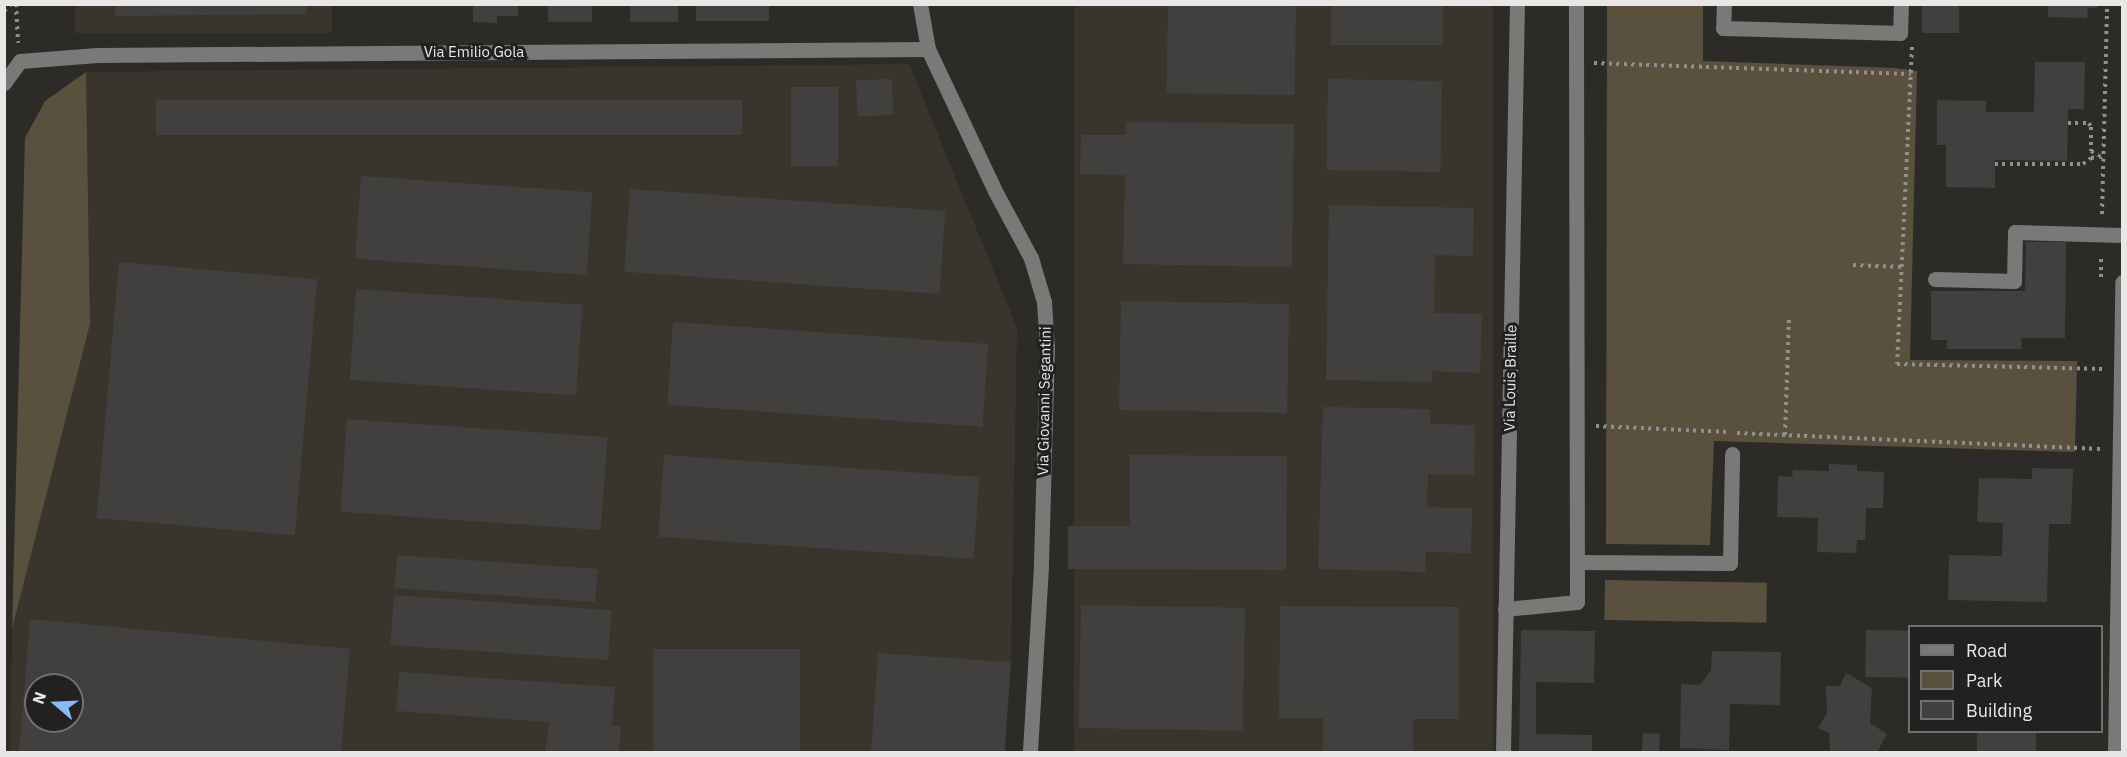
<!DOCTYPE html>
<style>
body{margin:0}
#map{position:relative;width:2127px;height:757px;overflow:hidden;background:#2c2b28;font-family:"IBM Plex Sans",sans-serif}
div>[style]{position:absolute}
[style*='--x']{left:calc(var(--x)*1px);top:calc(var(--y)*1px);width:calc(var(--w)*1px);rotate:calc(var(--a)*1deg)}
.built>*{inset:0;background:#39352d;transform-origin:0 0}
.green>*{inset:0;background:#59503e;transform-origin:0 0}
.building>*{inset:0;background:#41403e;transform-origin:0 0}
.path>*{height:4px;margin-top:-2px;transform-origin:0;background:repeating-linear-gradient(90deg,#91908e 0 3px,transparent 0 7.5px)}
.minor>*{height:15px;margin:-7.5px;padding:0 7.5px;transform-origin:7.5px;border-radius:7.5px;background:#797978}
span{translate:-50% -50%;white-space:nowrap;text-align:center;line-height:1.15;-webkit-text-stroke:6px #22211f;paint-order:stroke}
.street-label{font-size:15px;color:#e8e7e6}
.frame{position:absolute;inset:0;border:6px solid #e8e7e6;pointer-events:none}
.legend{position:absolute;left:1908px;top:625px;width:195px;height:108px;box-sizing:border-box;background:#22211f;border:2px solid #71706f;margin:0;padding:8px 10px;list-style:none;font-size:18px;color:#e8e7e6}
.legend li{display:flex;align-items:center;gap:12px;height:30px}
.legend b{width:30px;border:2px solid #71706f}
.north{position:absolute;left:24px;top:673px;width:60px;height:60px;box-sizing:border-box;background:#22211f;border:2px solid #71706f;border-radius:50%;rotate:289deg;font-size:16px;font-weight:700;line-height:24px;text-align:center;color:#e8e7e6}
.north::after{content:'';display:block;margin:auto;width:21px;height:27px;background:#84bcfb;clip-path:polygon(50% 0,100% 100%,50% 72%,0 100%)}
</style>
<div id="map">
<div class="built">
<div style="left:75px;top:5px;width:257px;height:28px"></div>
<div style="left:1074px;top:5px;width:419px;height:747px"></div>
<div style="clip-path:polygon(evenodd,909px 64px,1017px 328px,1011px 662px,1005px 752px,10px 752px,12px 629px,90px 324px,86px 72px,909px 64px,36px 685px,72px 685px,72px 721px,36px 721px,36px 685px)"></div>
</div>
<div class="green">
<div style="clip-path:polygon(1607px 5px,1703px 5px,1703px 61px,1896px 68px,1917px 71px,1910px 360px,2077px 361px,2075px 452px,1714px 441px,1710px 545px,1606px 544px)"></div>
<div style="clip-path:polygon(86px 72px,90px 324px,12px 629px,25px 138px,45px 101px)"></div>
<div style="left:1605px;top:580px;width:162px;height:40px;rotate:1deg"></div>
</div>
<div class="building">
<div style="clip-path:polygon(115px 4px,306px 4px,306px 14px,115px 16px)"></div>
<div style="clip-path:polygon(473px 4px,518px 4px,518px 16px,497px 16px,497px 23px,473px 22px)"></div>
<div style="left:548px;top:4px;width:44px;height:18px"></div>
<div style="left:630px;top:4px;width:48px;height:18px"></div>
<div style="left:696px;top:4px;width:73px;height:17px"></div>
<div style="left:1168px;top:4px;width:128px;height:89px;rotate:1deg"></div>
<div style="left:1331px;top:4px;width:112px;height:41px"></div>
<div style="left:1922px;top:4px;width:37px;height:29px"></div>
<div style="clip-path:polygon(2048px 4px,2097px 4px,2097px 8px,2088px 8px,2087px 18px,2048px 17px)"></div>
<div style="clip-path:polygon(2035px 62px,2085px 62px,2084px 109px,2068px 109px,2067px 161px,1995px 160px,1995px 188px,1946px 187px,1946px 145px,1937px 145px,1937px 100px,1986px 101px,1986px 112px,2034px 112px)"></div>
<div style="left:892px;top:79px;width:36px;height:36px;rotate:88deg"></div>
<div style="left:1328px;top:79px;width:114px;height:91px;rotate:1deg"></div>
<div style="left:791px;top:87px;width:47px;height:79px"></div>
<div style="left:742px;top:100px;width:35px;height:586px;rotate:90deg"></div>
<div style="clip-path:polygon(1126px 122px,1294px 124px,1292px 267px,1123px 264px,1125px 175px,1080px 174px,1081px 135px,1126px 135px)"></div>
<div style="left:361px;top:176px;width:232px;height:83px;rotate:4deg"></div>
<div style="left:630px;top:189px;width:316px;height:83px;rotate:4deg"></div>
<div style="clip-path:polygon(1329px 205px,1474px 208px,1473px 256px,1435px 255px,1434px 313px,1482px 314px,1480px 373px,1432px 371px,1432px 382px,1326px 380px)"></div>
<div style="clip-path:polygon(2026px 242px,2066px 242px,2065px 338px,2021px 338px,2022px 349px,1947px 349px,1947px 340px,1931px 340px,1931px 291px,2025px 291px)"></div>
<div style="left:119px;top:262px;width:199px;height:257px;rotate:5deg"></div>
<div style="left:356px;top:289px;width:227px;height:91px;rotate:4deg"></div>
<div style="left:1121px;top:301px;width:168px;height:109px;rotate:1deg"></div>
<div style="left:673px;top:322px;width:316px;height:83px;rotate:4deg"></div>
<div style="clip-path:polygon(1323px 407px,1430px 409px,1430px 424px,1475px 425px,1474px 475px,1428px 474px,1427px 507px,1472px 508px,1471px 553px,1426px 552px,1425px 572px,1318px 569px)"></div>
<div style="left:347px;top:419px;width:261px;height:93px;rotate:4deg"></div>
<div style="left:664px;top:455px;width:316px;height:82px;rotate:4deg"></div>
<div style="clip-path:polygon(1130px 455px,1287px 456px,1286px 570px,1068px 569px,1068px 526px,1130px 526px)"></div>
<div style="clip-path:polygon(1829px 464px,1857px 465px,1857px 471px,1884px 472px,1883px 508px,1866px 508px,1865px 540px,1857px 540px,1856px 553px,1817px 552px,1818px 518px,1777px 517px,1778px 476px,1792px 477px,1793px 470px,1829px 471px)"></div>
<div style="clip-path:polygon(2032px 468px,2073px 469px,2071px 524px,2049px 524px,2047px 602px,1948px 600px,1949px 555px,2002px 556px,2003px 523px,1977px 522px,1979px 478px,2032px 479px)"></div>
<div style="left:397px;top:555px;width:201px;height:33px;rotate:4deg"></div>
<div style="left:394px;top:595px;width:218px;height:50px;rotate:4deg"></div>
<div style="left:1081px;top:605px;width:164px;height:123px;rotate:1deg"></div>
<div style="clip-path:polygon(1280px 606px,1459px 607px,1459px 719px,1413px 719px,1413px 752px,1323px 752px,1323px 718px,1279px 718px)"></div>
<div style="clip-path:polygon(evenodd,30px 619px,350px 649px,341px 752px,19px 752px,30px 619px,36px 685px,72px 685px,72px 721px,36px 721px,36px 685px)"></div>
<div style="clip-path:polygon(1521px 630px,1595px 631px,1594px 683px,1536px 682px,1536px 734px,1592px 735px,1592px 752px,1519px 752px)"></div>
<div style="left:1866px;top:630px;width:44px;height:47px;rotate:1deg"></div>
<div style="left:653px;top:649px;width:147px;height:103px"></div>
<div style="clip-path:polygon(1712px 651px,1781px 652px,1780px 705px,1730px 704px,1729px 750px,1680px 748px,1681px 684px,1700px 685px,1711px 670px)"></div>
<div style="left:878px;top:653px;width:133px;height:99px;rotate:4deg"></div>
<div style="clip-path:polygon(399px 672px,615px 687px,612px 726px,621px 726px,619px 752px,545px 752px,549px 722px,396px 711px)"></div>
<div style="clip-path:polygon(1846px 673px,1872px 688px,1870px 723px,1887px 734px,1877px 752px,1830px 752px,1829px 733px,1818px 728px,1827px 713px,1826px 686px,1840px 686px)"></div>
<div style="left:1977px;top:732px;width:59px;height:20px"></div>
<div style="left:1643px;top:733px;width:17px;height:19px;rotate:3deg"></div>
</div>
<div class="path">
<div style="--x:16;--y:4;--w:39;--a:87"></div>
<div style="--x:4;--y:11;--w:10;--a:-45"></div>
<div style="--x:1912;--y:47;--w:317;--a:92.7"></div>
<div style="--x:1897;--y:364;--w:206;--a:1.4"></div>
<div style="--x:1594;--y:63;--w:317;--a:2"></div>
<div style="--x:2068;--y:123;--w:21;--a:0"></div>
<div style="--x:2089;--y:123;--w:4;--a:63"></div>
<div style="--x:2091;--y:127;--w:24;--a:90"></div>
<div style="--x:2091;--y:151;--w:8;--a:30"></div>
<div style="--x:1995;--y:164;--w:88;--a:0"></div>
<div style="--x:2083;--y:164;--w:10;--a:-37"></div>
<div style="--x:2091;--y:158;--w:13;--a:-9"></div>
<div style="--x:2102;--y:214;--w:210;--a:-88.6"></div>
<div style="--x:1853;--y:265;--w:48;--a:2.4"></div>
<div style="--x:2101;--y:277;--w:23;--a:-90"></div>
<div style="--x:1596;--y:426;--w:133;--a:2.6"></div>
<div style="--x:1737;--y:433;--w:364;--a:2.5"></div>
<div style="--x:1785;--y:435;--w:118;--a:-88.1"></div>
</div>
<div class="minor">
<div style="--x:920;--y:4;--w:46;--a:79.9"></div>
<div style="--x:928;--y:49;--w:157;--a:64.7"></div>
<div style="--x:995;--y:191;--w:76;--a:61.8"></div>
<div style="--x:1031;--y:258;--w:46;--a:73.5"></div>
<div style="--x:1044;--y:302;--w:46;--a:86.3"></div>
<div style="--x:1047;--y:348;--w:218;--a:91.6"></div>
<div style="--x:1041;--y:566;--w:186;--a:93.4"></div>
<div style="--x:1724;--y:4;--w:24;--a:92"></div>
<div style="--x:1723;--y:28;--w:177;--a:1.6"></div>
<div style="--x:1900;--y:33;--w:29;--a:-88"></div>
<div style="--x:4;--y:83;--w:27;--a:-54"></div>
<div style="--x:20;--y:61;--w:77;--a:-4.5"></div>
<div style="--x:97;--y:55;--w:831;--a:-0.41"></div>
<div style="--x:1935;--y:279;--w:79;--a:1.5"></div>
<div style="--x:2014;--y:281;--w:49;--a:-88.8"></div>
<div style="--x:2015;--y:232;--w:107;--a:1.6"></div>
<div style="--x:1577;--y:562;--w:153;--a:0.4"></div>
<div style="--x:1730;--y:563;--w:109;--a:-88.9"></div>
<div style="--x:1505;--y:609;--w:72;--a:-5.6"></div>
<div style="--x:1577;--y:602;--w:598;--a:-90.1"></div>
<div style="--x:1503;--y:752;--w:748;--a:-88.93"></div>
<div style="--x:2115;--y:752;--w:470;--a:-89.1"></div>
</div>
<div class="street-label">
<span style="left:474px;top:52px">Via Emilio Gola</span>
<span style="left:1510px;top:378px;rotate:-89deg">Via Louis Braille</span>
<span style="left:1044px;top:401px;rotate:-89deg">Via Giovanni Segantini</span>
</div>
<div class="frame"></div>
<ul class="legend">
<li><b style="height:8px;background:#797978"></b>Road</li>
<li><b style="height:16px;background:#59503e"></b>Park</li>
<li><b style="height:16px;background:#41403e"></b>Building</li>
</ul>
<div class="north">N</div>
</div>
